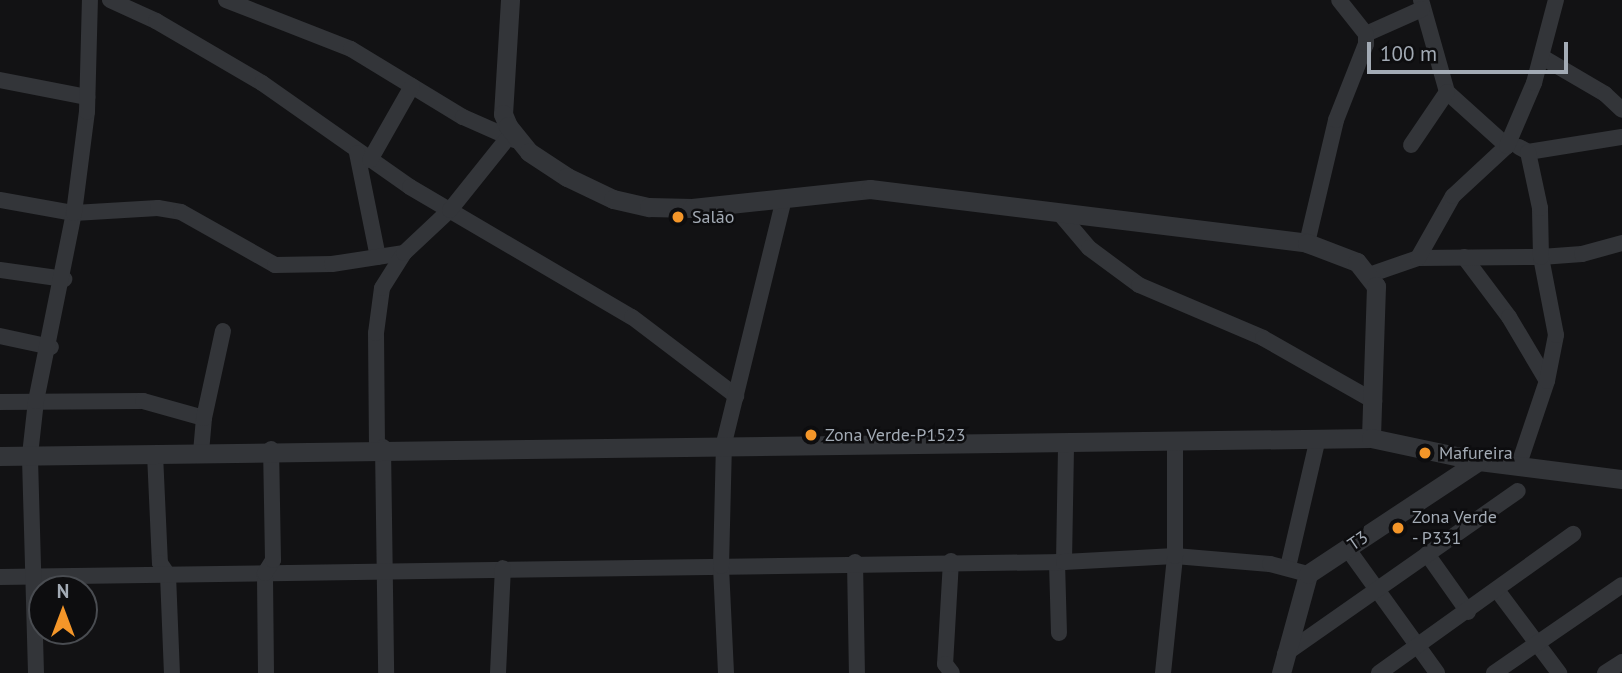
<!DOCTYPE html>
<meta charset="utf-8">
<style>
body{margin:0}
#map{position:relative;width:1622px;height:673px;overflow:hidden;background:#121214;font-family:"PT Sans",sans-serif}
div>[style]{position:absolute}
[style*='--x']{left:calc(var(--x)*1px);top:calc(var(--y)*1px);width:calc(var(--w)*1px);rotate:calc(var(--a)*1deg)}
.minor>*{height:16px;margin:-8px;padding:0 8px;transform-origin:8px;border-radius:8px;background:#333539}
.tertiary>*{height:19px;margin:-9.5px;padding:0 9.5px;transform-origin:9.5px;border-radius:9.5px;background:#333539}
.dots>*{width:19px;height:19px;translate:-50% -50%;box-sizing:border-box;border:4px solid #0d0d0f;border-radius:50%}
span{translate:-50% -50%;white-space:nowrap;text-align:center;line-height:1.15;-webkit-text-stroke:5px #0d0d0f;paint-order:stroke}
.poi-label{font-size:18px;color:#a3abb5}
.left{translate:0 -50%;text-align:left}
.street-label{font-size:18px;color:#a3abb5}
.north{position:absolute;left:28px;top:575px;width:70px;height:70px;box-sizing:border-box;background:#0d0d0f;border:2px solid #494c51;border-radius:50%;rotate:0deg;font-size:19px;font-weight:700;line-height:28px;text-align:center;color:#a3abb5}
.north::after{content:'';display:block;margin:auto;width:24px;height:32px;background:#f49629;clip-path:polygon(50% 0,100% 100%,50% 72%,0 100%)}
.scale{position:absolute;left:1367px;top:42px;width:201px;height:32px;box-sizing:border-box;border:4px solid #a3abb5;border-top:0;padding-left:9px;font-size:21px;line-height:24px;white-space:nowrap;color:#a3abb5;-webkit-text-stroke:5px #0d0d0f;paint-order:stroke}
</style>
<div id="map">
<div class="minor">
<div style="--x:110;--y:0;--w:51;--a:24.5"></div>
<div style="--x:156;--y:21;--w:123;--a:30.3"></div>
<div style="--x:262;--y:83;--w:181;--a:35.1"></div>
<div style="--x:410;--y:187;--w:257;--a:30.4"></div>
<div style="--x:632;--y:317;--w:131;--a:37.2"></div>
<div style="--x:226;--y:0;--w:134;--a:21.4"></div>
<div style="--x:351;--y:49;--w:131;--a:31.3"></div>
<div style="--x:463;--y:117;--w:57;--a:23.9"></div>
<div style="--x:1421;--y:0;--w:96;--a:74.2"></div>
<div style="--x:1447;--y:92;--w:81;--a:42"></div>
<div style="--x:1366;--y:34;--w:61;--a:-24.1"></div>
<div style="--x:1542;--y:57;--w:73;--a:30.4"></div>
<div style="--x:1605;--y:94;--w:23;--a:43"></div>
<div style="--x:0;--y:80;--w:89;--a:11.1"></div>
<div style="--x:1411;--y:145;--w:64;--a:-55.8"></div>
<div style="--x:1519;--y:147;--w:10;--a:29"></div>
<div style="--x:1528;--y:152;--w:95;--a:-9.1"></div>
<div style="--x:357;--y:153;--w:106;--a:78.6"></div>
<div style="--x:370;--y:160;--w:85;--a:-60.4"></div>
<div style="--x:0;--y:200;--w:75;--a:10"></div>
<div style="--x:74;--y:213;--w:84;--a:-3.4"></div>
<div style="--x:158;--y:208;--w:23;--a:10"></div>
<div style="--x:181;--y:212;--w:108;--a:29.4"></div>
<div style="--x:275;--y:265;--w:57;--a:-1"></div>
<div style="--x:332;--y:264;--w:73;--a:-8.7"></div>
<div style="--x:1061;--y:215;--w:43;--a:49.7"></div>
<div style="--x:1089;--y:248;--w:62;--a:36.5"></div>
<div style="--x:1139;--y:285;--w:135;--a:23.1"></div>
<div style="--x:1263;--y:338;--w:128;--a:29.6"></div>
<div style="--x:1307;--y:243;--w:126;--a:-76.7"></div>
<div style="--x:1336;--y:120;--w:82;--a:-68.5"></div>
<div style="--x:1366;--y:44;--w:10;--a:-90"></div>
<div style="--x:1366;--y:34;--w:43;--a:-128.5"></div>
<div style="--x:1464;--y:257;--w:75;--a:53.1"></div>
<div style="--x:1509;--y:317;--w:74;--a:59.3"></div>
<div style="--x:1418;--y:258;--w:123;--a:-0.5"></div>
<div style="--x:1541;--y:257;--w:41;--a:-4.2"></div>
<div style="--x:1582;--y:254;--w:41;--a:-15.4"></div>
<div style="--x:0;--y:270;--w:65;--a:8"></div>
<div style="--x:1369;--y:275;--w:52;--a:-19.1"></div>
<div style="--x:1418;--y:258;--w:71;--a:-60.6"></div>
<div style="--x:1453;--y:196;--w:74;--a:-42.8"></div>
<div style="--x:1507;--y:146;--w:69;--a:-66.8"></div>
<div style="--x:1534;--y:83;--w:86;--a:-75.2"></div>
<div style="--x:0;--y:336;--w:52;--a:12.2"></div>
<div style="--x:0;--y:402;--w:143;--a:-0.4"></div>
<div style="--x:143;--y:401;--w:63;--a:15.6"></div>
<div style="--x:204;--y:418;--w:34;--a:95"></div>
<div style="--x:204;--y:418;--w:89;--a:-77.7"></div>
<div style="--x:377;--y:447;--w:114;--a:-90.5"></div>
<div style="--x:376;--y:333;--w:45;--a:-82.4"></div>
<div style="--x:382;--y:288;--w:41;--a:-57.8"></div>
<div style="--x:404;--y:253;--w:63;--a:-43.1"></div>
<div style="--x:450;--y:210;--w:90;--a:-51.3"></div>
<div style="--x:383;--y:447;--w:226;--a:89.2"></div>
<div style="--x:155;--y:454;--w:109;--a:87.4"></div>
<div style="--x:160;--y:563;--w:14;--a:56"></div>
<div style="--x:168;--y:575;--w:98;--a:87.7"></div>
<div style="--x:1519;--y:464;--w:88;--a:-71.4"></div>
<div style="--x:1547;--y:381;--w:47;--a:-78.9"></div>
<div style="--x:1556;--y:335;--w:79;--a:-100.9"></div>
<div style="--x:1541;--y:257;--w:49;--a:-91.2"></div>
<div style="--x:1540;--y:208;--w:57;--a:-102.1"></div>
<div style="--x:1347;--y:548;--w:154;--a:54.2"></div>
<div style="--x:1427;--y:554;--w:71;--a:54.7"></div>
<div style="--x:951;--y:561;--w:103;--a:93.3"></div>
<div style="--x:945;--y:664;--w:11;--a:52"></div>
<div style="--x:855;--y:562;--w:111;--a:89"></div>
<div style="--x:1057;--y:562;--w:71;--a:88.4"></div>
<div style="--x:1064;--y:562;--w:119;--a:-89"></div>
<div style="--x:1288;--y:567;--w:132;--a:-76.9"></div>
<div style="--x:0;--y:577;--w:1064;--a:-0.81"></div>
<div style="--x:1064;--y:562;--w:111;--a:-3.1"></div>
<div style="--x:1175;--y:556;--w:95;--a:4.8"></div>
<div style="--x:1270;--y:564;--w:39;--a:15"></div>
<div style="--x:1497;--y:590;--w:104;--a:53.2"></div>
<div style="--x:1285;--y:654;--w:284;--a:-35"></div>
<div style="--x:36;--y:673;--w:218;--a:-91.6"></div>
<div style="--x:30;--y:455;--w:54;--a:-83.7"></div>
<div style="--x:36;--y:401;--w:192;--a:-78.6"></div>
<div style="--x:74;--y:213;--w:102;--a:-82.7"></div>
<div style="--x:87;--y:112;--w:112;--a:-88.5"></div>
<div style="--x:266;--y:673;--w:100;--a:-90.6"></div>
<div style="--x:265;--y:573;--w:15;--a:-58"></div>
<div style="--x:273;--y:560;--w:111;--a:-91"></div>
<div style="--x:498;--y:673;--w:105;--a:-87.3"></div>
<div style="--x:726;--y:673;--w:107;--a:-92.7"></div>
<div style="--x:721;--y:566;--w:123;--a:-88.6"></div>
<div style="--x:724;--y:443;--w:252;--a:-76.2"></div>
<div style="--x:1163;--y:673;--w:118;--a:-84.1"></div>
<div style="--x:1175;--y:556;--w:115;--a:-90"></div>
<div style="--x:1379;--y:673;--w:239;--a:-35.6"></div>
<div style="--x:1494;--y:673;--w:155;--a:-34.5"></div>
<div style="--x:1605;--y:673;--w:20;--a:-33"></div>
</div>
<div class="tertiary">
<div style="--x:510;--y:0;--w:114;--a:93.5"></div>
<div style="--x:503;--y:114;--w:13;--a:67"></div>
<div style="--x:508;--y:126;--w:33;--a:51"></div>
<div style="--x:529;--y:152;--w:45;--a:33.3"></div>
<div style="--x:567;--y:177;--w:51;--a:25.6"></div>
<div style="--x:613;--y:199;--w:37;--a:13"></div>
<div style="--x:649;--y:207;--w:43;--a:1.3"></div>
<div style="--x:692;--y:208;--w:179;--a:-6.1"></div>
<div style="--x:870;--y:189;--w:440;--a:7"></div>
<div style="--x:1307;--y:243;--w:53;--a:20.8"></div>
<div style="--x:1357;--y:262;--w:31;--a:52"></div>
<div style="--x:1376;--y:286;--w:152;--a:91.9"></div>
<div style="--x:0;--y:456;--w:1371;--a:-0.75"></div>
<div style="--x:1371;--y:438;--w:110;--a:12"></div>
<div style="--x:1479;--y:461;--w:144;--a:7.2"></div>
<div style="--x:1281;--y:673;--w:103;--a:-74.7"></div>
<div style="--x:1308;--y:574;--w:205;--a:-33.5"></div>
</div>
<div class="dots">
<div style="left:678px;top:217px;background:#f49629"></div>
<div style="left:811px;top:435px;background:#f49629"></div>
<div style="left:1425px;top:453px;background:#f49629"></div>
<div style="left:1398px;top:528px;background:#f49629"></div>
</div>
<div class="poi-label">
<span class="left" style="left:692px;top:217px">Salão</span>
<span class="left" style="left:825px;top:435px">Zona Verde-P1523</span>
<span class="left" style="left:1439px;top:453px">Mafureira</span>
<span class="left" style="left:1412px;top:528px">Zona Verde<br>- P331</span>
</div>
<div class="street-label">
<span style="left:1358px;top:541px;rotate:-34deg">T3</span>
</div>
<div class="north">N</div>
<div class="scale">100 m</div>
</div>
